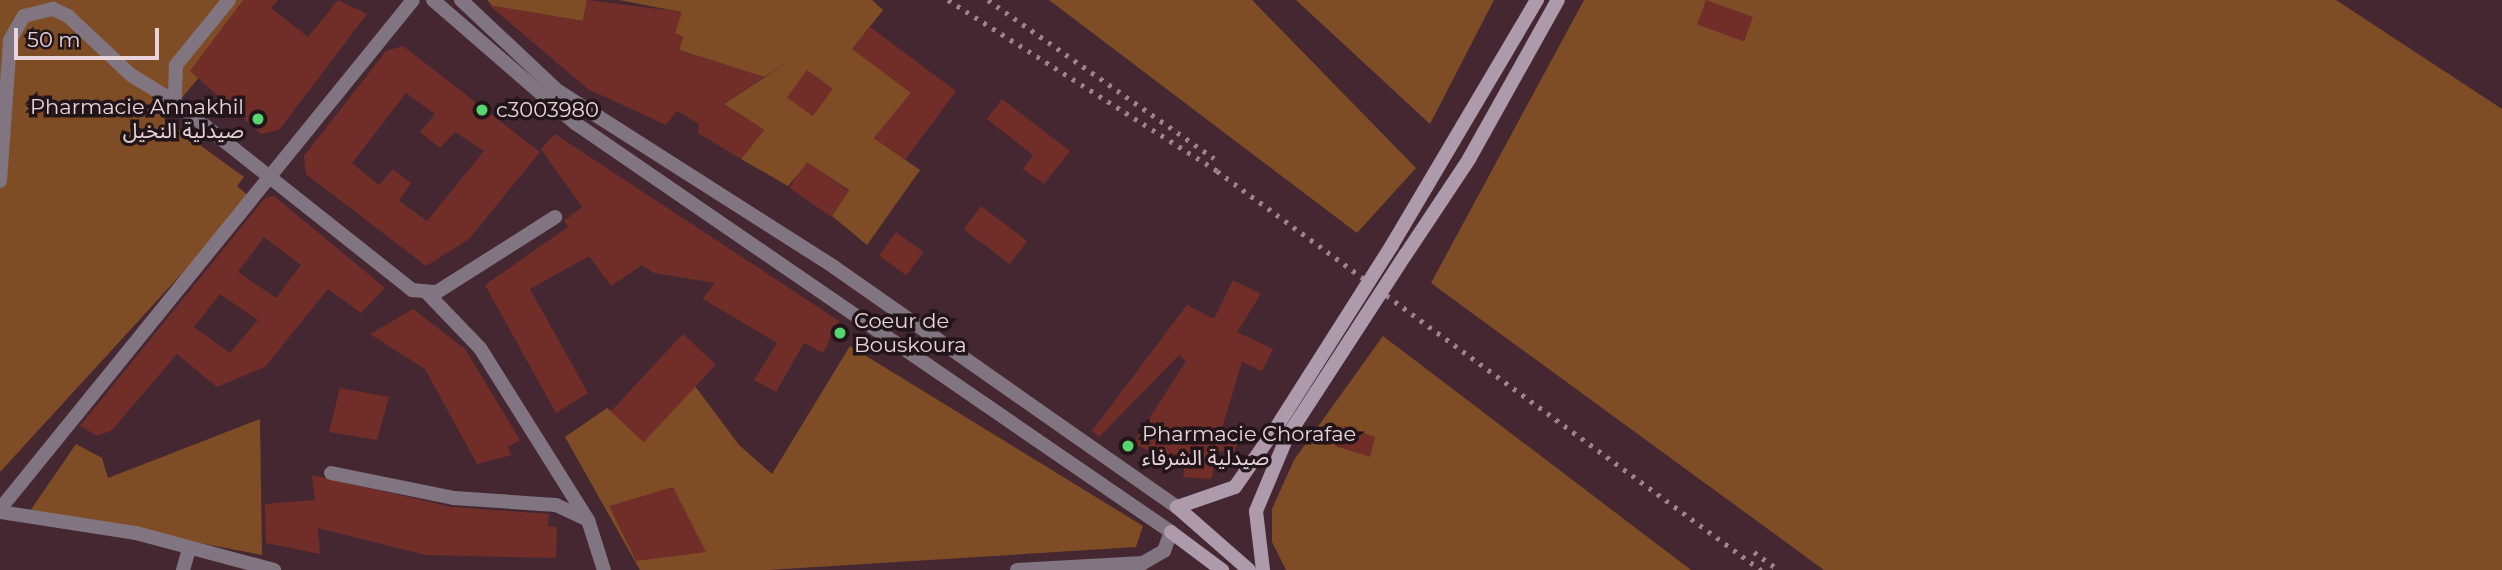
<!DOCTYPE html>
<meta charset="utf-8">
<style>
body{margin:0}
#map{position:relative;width:2502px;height:570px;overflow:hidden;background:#452732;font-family:Montserrat,"Noto Sans Arabic",sans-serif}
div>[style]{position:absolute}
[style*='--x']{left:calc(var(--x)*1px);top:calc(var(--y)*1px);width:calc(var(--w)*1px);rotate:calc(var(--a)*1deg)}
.green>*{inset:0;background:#7f4d25}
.building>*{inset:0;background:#712e29;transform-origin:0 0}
.minor>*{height:14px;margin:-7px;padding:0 7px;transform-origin:7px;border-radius:7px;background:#807580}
.tertiary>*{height:14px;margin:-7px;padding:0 7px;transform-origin:7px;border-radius:7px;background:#807580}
.secondary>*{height:14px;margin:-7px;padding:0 7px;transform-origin:7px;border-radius:7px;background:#ad9bac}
.rail>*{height:5px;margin-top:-2.5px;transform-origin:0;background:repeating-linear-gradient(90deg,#9c848c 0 3.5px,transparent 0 10.5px)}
.secondary-bridge>*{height:14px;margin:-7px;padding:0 7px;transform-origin:7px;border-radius:7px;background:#ad9bac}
.dots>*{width:19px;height:19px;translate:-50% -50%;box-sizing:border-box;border:4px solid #22151a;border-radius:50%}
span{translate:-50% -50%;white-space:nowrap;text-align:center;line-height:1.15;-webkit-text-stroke:7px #22151a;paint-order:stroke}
.poi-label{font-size:21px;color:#e8d4da}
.right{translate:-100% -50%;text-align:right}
.left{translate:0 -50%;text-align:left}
.scale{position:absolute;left:14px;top:28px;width:145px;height:32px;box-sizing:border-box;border:4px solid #e8d4da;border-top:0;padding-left:9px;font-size:21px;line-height:24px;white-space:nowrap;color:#e8d4da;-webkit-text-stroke:5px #22151a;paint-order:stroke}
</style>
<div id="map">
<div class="green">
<div style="clip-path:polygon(0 0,264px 0,164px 119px,244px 177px,237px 186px,251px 198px,0 472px)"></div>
<div style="clip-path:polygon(487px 0,587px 0,583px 21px,504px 8px,499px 13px)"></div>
<div style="clip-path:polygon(619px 0,872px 0,883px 10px,853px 48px,911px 93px,874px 138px,920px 170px,867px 245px,832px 216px,849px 190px,808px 163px,788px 186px,741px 159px,764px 130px,724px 104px,797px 56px,764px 77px,679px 50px,683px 37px,675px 33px,681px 12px)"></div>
<div style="clip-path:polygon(1049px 0,1252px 0,1416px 168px,1357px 233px)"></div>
<div style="clip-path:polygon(1296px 0,1494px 0,1430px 124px)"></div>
<div style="clip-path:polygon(1584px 0,2336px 0,2502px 109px,2502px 570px,1824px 570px,1431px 283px)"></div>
<div style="clip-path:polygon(1383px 336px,1691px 570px,1286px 570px,1272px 542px,1272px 509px,1294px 460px)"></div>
<div style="clip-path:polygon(850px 346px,1143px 526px,1136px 547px,768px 570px,640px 570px,565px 437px,607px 408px,645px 435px,695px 386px,739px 445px,772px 474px)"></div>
<div style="clip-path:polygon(260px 419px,262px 555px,30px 511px,76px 444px,102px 458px,108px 478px)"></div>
</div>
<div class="building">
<div style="clip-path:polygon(243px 0,278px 0,271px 8px,308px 37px,338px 0,367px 14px,279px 130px,261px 134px,190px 71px)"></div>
<div style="clip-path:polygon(587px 0,682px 12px,675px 33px,683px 37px,679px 50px,764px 77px,724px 104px,764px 130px,741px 159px,698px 133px,699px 124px,677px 111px,666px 125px,588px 89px,489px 5px,583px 21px)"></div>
<div style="left:1706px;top:0;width:50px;height:26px;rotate:20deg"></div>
<div style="clip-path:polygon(870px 27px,956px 91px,905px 160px,874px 138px,911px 93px,852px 49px)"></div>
<div style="clip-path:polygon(evenodd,403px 46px,540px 152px,469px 239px,426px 266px,306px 174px,304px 156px,386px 51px,403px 46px,406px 93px,435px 114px,420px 132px,440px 148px,455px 132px,484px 151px,427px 221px,399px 201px,411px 183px,393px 169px,379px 185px,352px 163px,406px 93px)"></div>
<div style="left:807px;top:70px;width:32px;height:34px;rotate:36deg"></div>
<div style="clip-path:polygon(1002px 99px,1070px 151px,1044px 184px,1023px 169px,1033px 155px,987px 119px)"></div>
<div style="clip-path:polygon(555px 134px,839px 321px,823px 353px,804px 343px,776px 392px,754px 380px,777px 343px,703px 299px,715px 283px,654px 273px,642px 265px,611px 286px,589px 256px,530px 289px,588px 393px,556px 413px,485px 285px,568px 227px,564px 221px,582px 207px,541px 149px)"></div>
<div style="left:807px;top:162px;width:51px;height:31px;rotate:35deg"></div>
<div style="clip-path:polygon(evenodd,274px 196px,385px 288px,361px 313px,328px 289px,265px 367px,217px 387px,177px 354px,112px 430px,98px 436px,80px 426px,265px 198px,274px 196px,264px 237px,301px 265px,276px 298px,238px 272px,264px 237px,274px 196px,220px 294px,258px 320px,230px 353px,194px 327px,220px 294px)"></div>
<div style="left:981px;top:206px;width:58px;height:29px;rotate:37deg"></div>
<div style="left:896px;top:232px;width:34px;height:29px;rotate:36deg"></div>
<div style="clip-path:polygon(1233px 280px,1261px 294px,1237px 332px,1273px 349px,1262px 371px,1242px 362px,1221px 431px,1240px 436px,1234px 452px,1219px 451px,1211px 479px,1183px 477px,1185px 465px,1133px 444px,1186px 361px,1179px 355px,1099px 437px,1092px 431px,1187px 305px,1214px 319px)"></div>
<div style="clip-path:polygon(413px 309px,465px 349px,520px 440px,508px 447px,512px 455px,477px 464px,425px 369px,370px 334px)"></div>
<div style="left:683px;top:334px;width:45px;height:106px;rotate:43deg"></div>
<div style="clip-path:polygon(340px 388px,389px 397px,377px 440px,329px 432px)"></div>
<div style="clip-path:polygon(1344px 426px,1375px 437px,1370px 457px,1335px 446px)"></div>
<div style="clip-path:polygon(312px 475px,452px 507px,549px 514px,548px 526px,557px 527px,556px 558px,425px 555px,318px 528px,320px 554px,266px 543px,265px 504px,315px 500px)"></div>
<div style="clip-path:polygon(673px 487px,706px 552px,636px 561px,609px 506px)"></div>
</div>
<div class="minor">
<div style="--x:229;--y:0;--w:84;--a:129.2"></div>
<div style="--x:176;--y:65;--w:37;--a:92"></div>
<div style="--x:175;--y:102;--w:303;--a:38.4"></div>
<div style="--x:412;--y:290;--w:25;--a:5"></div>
<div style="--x:437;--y:292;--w:140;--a:-32.4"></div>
<div style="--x:0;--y:181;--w:141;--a:-85.9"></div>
<div style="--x:10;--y:40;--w:28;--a:-60"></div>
<div style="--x:24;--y:16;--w:30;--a:-14"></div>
<div style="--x:53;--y:9;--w:17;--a:25"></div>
<div style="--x:68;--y:16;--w:86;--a:43.1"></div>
<div style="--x:131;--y:75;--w:52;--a:31.5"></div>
<div style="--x:428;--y:294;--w:75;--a:46.1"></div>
<div style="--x:480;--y:348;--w:203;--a:57.9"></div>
<div style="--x:588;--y:520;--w:52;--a:72.3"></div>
<div style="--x:331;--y:473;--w:126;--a:11.5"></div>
<div style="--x:454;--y:498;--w:102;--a:3.9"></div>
<div style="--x:556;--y:505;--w:33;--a:25"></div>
<div style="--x:0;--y:509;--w:655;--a:-50.94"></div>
<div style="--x:0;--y:512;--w:138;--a:8.8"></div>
<div style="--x:136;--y:533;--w:143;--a:15"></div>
<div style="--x:183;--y:570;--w:22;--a:-74"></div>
<div style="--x:1017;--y:570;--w:126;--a:-3.2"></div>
<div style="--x:1143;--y:563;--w:24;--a:-30"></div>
<div style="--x:1164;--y:551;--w:20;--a:-70"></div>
</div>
<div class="tertiary">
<div style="--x:433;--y:0;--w:188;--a:40.9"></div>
<div style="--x:575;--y:123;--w:723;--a:34.46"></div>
<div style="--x:461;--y:0;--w:133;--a:43.2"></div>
<div style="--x:558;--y:91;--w:327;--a:32.5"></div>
<div style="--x:834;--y:267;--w:419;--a:35"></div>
</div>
<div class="secondary">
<div style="--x:1392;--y:245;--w:285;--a:-59.4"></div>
<div style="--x:1406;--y:254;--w:114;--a:-56.4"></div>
<div style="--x:1469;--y:159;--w:182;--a:-60.8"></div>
<div style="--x:1177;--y:507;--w:61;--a:-19"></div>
<div style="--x:1235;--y:487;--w:72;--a:-55.2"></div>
<div style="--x:1177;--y:507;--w:96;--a:41.2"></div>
<div style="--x:1171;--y:532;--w:64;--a:36.7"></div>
<div style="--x:1263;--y:570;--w:59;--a:-96.8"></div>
<div style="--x:1256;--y:511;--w:80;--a:-67.3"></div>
</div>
<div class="rail">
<div style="--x:948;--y:0;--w:319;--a:32.4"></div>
<div style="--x:1217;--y:171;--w:675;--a:36.26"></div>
<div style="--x:988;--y:0;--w:276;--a:35"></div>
<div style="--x:1754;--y:552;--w:31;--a:36"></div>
</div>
<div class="secondary-bridge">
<div style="--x:1276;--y:428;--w:217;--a:-57.6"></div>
<div style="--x:1287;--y:437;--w:218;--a:-57"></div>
</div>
<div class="dots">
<div style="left:482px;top:110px;background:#57d570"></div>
<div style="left:258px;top:119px;background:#57d570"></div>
<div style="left:840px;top:333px;background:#57d570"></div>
<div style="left:1128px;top:446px;background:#57d570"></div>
</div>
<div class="poi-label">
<span class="right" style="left:244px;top:119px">Pharmacie Annakhil<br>صيدلية النخيل</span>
<span class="left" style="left:496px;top:110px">c3003980</span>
<span class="left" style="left:854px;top:333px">Coeur de<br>Bouskoura</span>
<span class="left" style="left:1142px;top:446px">Pharmacie Chorafae<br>صيدلية الشرفاء</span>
</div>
<div class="scale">50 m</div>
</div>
